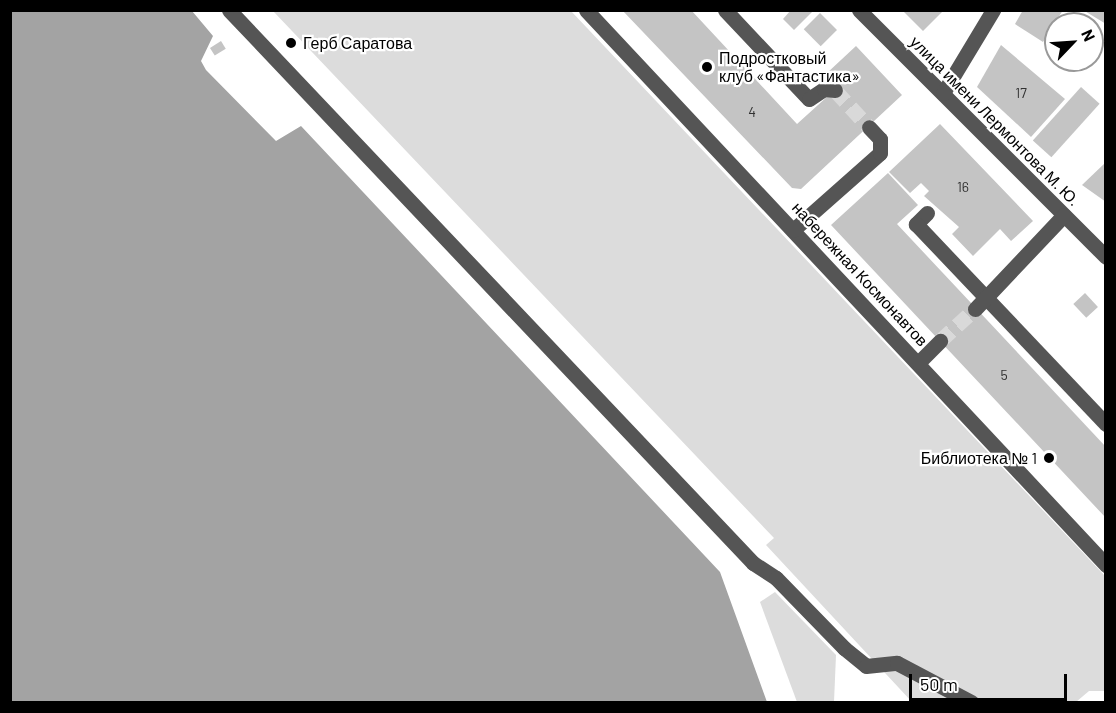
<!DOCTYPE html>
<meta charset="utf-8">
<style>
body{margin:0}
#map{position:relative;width:1116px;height:713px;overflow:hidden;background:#fff;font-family:Barlow,sans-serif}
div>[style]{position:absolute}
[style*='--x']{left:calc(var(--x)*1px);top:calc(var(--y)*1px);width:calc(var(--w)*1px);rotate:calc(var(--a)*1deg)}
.green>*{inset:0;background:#dcdcdc}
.water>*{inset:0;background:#a3a3a3}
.building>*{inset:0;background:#c4c4c4;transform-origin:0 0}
.minor-tunnel>*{height:15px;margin-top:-7.5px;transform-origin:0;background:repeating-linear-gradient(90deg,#d9d9d9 0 15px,transparent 0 23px)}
.minor>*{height:15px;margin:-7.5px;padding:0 7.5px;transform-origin:7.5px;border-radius:7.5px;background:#555}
.dots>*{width:16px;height:16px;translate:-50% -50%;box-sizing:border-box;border:3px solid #fff;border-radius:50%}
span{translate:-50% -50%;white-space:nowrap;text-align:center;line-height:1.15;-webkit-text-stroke:4.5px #fff;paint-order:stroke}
.number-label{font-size:14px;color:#313131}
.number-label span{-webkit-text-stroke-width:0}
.poi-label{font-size:16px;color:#000}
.left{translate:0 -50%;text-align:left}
.right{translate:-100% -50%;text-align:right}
.street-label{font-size:16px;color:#000}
.frame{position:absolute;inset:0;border:12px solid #000;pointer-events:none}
.north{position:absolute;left:1044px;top:12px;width:60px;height:60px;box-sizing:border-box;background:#fff;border:2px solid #999;border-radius:50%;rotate:65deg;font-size:16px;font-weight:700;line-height:24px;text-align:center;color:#000}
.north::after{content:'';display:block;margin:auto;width:21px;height:27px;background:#000;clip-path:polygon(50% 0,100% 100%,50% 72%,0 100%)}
.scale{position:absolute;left:909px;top:674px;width:158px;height:27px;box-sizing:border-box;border:3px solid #000;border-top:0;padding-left:8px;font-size:18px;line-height:21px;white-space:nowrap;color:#000;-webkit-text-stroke:4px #fff;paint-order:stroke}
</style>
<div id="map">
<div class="green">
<div style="clip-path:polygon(273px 11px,571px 11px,1105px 576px,1105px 691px,1089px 691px,1076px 702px,912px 702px,766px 545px,774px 538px)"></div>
<div style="clip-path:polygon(775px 592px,836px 655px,834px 702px,797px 702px,760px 602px)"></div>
</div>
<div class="water">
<div style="clip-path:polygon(10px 11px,192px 11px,213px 36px,201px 61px,206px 70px,276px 141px,301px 126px,720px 572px,767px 702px,11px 702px)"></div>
</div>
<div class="building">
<div style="clip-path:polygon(622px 10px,691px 10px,797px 124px,839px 86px,827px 73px,856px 46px,902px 95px,801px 189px,792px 188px)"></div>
<div style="clip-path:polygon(791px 10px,814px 10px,794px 30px,783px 19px)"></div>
<div style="clip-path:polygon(902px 10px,944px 10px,923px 31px)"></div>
<div style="clip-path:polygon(1023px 10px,1063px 10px,1043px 42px,1015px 24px)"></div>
<div style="clip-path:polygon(1083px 10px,1106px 10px,1106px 24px)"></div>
<div style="left:820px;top:13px;width:24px;height:23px;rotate:45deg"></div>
<div style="left:221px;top:41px;width:9px;height:13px;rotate:58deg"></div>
<div style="clip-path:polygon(1001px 45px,1065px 99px,1031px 137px,977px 87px)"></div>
<div style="left:1081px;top:87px;width:25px;height:72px;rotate:42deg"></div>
<div style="clip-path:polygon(940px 124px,1033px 221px,1011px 241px,1000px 229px,973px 256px,952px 234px,959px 227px,924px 196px,929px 191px,921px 183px,910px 193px,889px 172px)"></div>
<div style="clip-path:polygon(1106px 162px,1106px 202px,1082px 185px)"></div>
<div style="clip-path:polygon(888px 173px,918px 205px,897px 224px,1106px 447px,1106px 518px,831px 225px)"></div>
<div style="left:1085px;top:293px;width:19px;height:16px;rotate:47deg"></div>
</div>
<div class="minor-tunnel">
<div style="--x:835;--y:90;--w:50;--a:47.4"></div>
<div style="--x:940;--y:341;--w:47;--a:-42.4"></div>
</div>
<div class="minor">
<div style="--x:229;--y:10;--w:762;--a:46.54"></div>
<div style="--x:753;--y:563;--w:27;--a:33"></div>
<div style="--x:776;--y:578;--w:98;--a:45.8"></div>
<div style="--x:844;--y:648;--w:28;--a:39"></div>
<div style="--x:866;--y:666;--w:31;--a:-6"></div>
<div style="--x:897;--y:663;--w:84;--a:27.8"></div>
<div style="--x:586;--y:10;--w:761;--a:46.86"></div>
<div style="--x:725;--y:10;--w:122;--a:46.7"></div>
<div style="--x:809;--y:99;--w:18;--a:-34"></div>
<div style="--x:824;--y:89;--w:11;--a:5"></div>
<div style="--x:859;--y:10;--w:349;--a:45"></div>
<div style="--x:943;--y:93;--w:97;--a:-58.9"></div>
<div style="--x:927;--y:213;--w:16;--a:135"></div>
<div style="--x:916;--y:224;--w:276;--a:46.5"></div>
<div style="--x:793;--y:230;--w:116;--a:-41.5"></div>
<div style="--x:880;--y:153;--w:14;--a:-90"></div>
<div style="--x:880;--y:139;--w:16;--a:-133"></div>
<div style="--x:975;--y:309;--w:129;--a:-46.6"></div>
<div style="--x:919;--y:362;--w:30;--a:-45"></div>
</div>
<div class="dots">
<div style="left:291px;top:43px;background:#000"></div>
<div style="left:707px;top:67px;background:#000"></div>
<div style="left:1049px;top:458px;background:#000"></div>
</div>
<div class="number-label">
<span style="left:1021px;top:93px">17</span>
<span style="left:752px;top:112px">4</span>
<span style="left:963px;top:187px">16</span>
<span style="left:1004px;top:375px">5</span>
</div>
<div class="poi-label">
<span class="left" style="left:303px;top:43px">Герб Саратова</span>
<span class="left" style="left:719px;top:67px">Подростковый<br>клуб «Фантастика»</span>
<span class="right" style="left:1037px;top:458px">Библиотека № 1</span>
</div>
<div class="street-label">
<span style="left:995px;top:121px;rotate:45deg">улица имени Лермонтова М. Ю.</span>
<span style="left:860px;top:274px;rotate:47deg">набережная Космонавтов</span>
</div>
<div class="frame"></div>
<div class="north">N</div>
<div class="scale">50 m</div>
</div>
